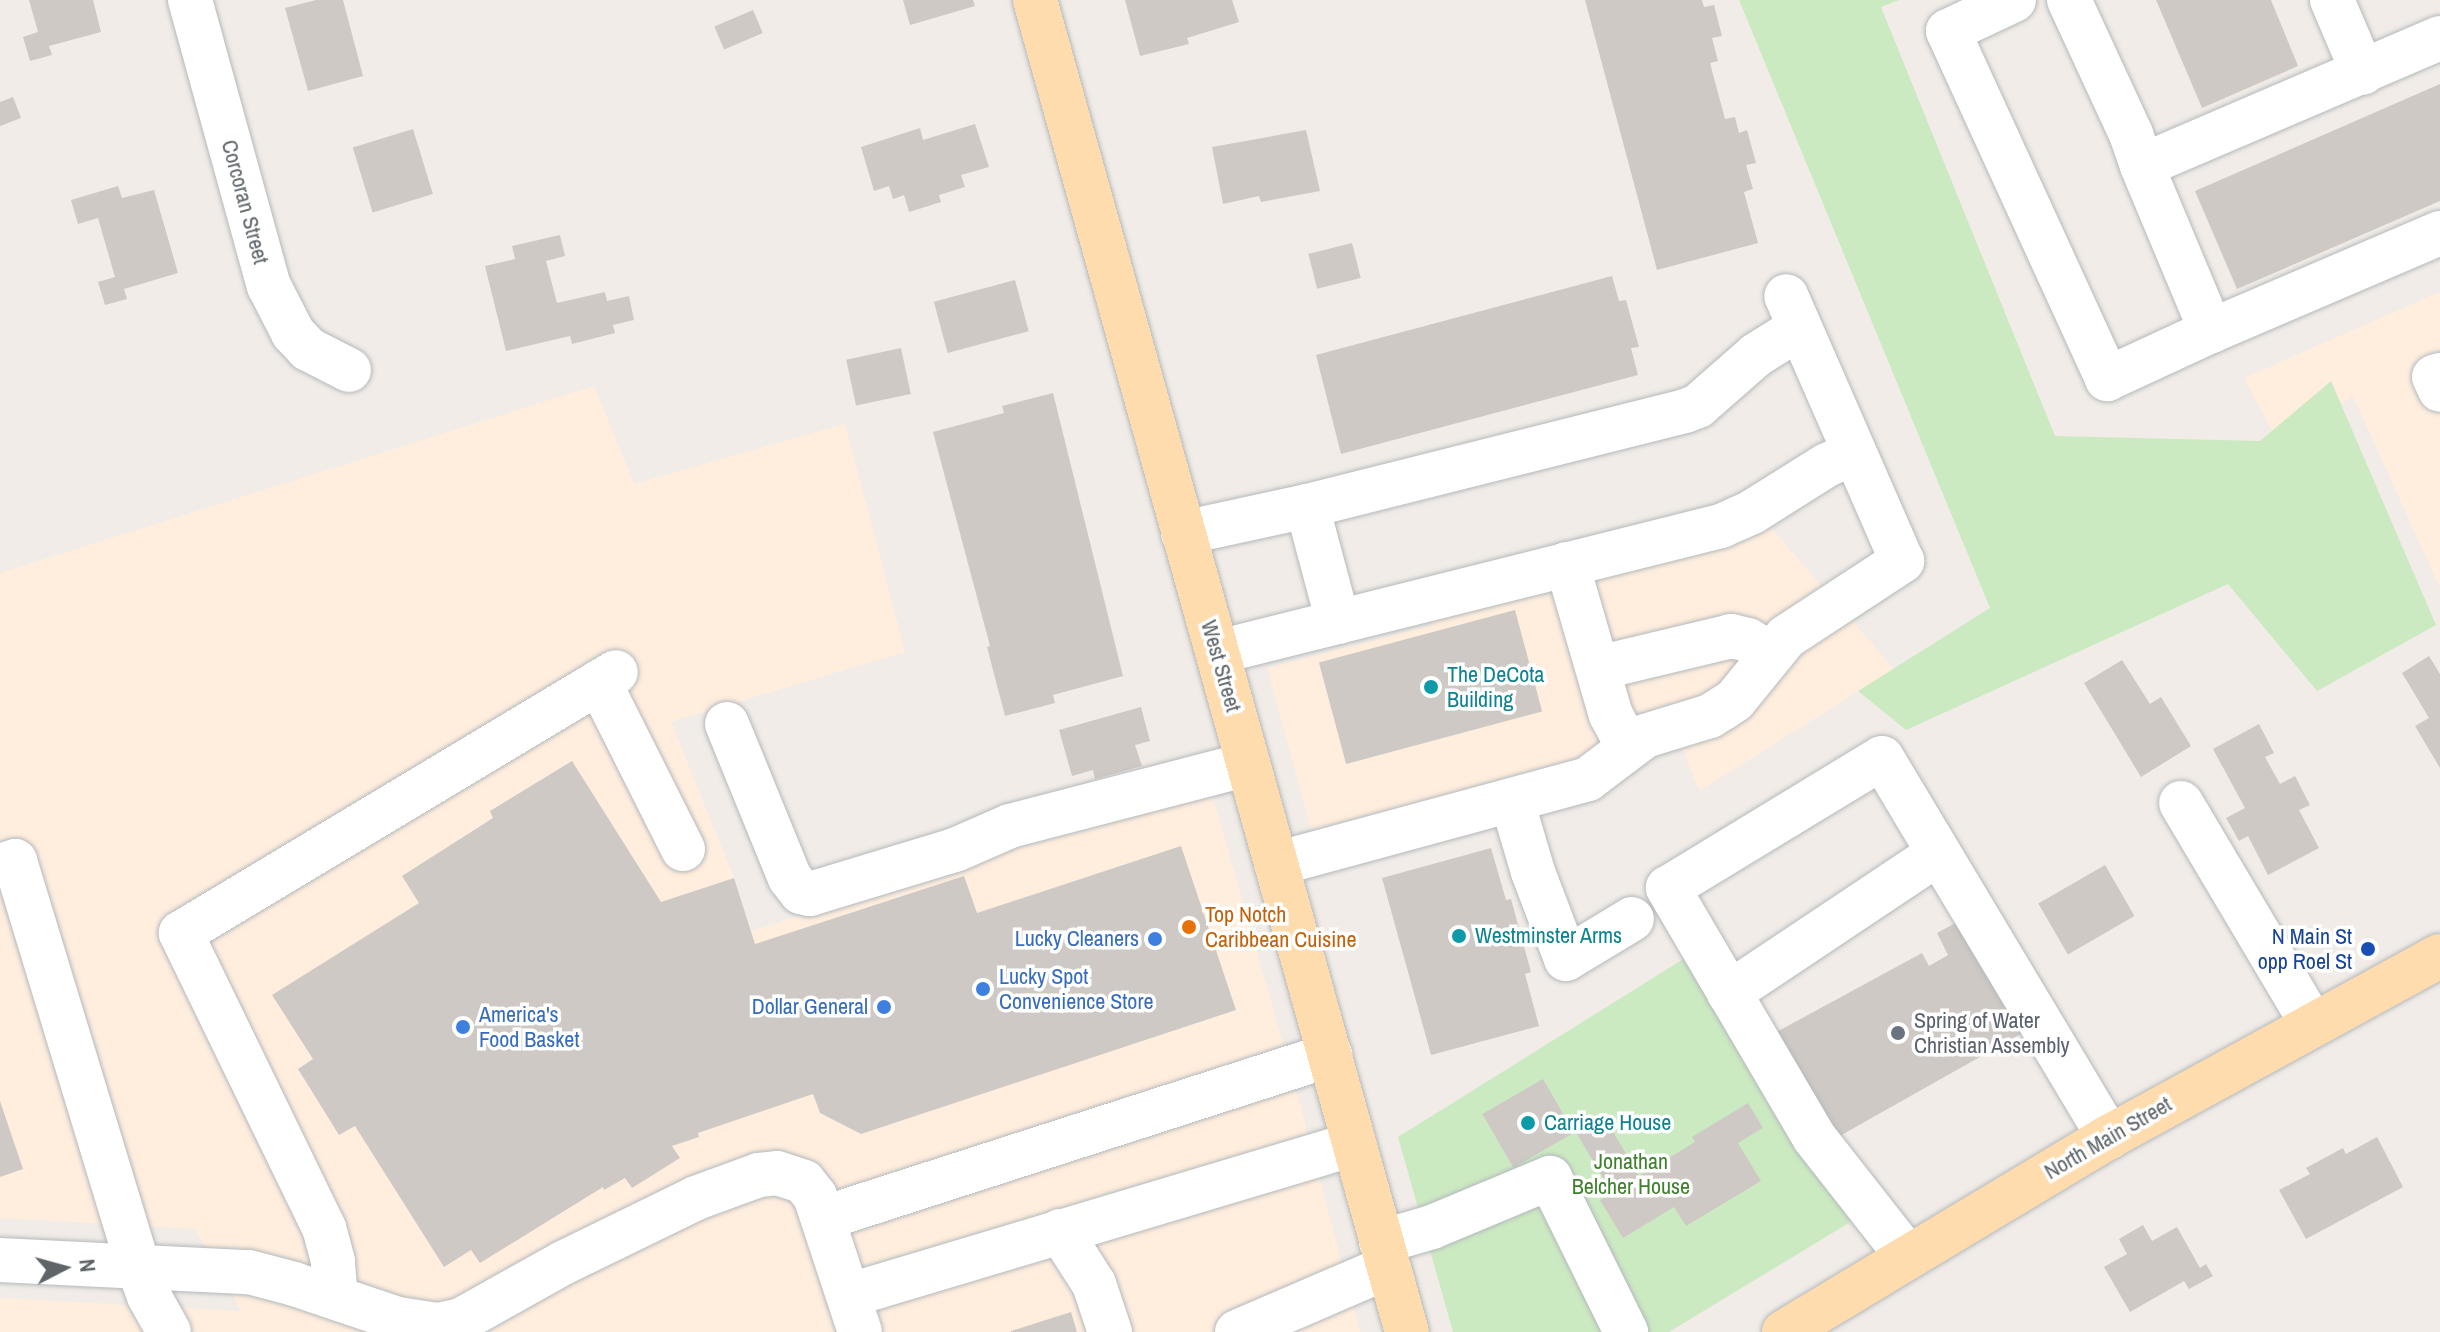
<!DOCTYPE html>
<style>
body{margin:0}
#map{position:relative;width:2440px;height:1332px;overflow:hidden;background:#f1ece7;font-family:"Archivo Narrow",sans-serif}
div>[style]{position:absolute}
[style*='--x']{left:calc(var(--x)*1px);top:calc(var(--y)*1px);width:calc(var(--w)*1px);rotate:calc(var(--a)*1deg)}
.commercial>*{inset:0;background:#ffeede}
.green>*{inset:0;background:#cceac2}
.building>*{inset:0;background:#cec9c5;transform-origin:0 0}
.roads{filter:drop-shadow(0 0 2px #b4b9bc) drop-shadow(0 0 2px #b4b9bc)}
.minor>*{height:44px;margin:-22px;padding:0 22px;transform-origin:22px;border-radius:22px;background:#fff}
.major>*{height:44px;margin:-22px;padding:0 22px;transform-origin:22px;border-radius:22px;background:#ffdcae}
.dots>*{width:22px;height:22px;translate:-50% -50%;box-sizing:border-box;border:4px solid #fff;border-radius:50%}
span{translate:-50% -50%;white-space:nowrap;text-align:center;line-height:1.15;-webkit-text-stroke:7px #fff;paint-order:stroke}
.street-label{font-size:22px;color:#5e6568}
.culture-label{font-size:22px;color:#0d838f}
.left{translate:0 -50%;text-align:left}
.food-label{font-size:22px;color:#c56008}
.transit-label{font-size:22px;color:#164399}
.right{translate:-100% -50%;text-align:right}
.shop-label{font-size:22px;color:#366cbe}
.worship-label{font-size:22px;color:#5b616d}
.park-label{font-size:22px;color:#3f802d}
.north{position:absolute;left:24px;top:1228px;width:80px;height:80px;-webkit-text-stroke:6px #fff;paint-order:stroke;rotate:84deg;font-size:22px;font-weight:700;line-height:32px;text-align:center;color:#5e6568}
.north::after{content:'';display:block;margin:auto;width:28px;height:36px;background:#5e6568;clip-path:polygon(50% 0,100% 100%,50% 72%,0 100%)}
</style>
<div id="map">
<div class="commercial">
<div style="clip-path:polygon(2440px 292px,2440px 588px,2353px 396px,2279px 443px,2244px 378px)"></div>
<div style="clip-path:polygon(594px 386px,634px 484px,845px 424px,905px 652px,671px 722px,734px 878px,752px 931px,959px 864px,1212px 794px,1296px 1089px,1360px 1332px,0 1332px,0 1298px,241px 1311px,195px 1229px,0 1218px,0 573px)"></div>
<div style="clip-path:polygon(1752px 506px,1894px 669px,1699px 791px,1679px 740px,1318px 854px,1267px 668px,1433px 625px,1422px 579px)"></div>
</div>
<div class="green">
<div style="clip-path:polygon(1739px 0,1899px 0,1881px 7px,2055px 436px,2260px 441px,2331px 381px,2436px 625px,2317px 691px,2228px 584px,1906px 730px,1858px 691px,1990px 608px)"></div>
<div style="clip-path:polygon(1685px 958px,1852px 1221px,1669px 1332px,1453px 1332px,1398px 1137px)"></div>
</div>
<div class="building">
<div style="clip-path:polygon(29px 0,93px 0,101px 32px,49px 46px,52px 55px,30px 61px,23px 37px,38px 32px)"></div>
<div style="clip-path:polygon(316px 0,343px 0,363px 76px,308px 91px,285px 8px)"></div>
<div style="clip-path:polygon(903px 0,973px 0,975px 6px,910px 25px)"></div>
<div style="clip-path:polygon(1125px 0,1232px 0,1239px 22px,1187px 38px,1189px 44px,1140px 56px)"></div>
<div style="clip-path:polygon(1585px 0,1702px 0,1704px 7px,1714px 5px,1722px 36px,1712px 38px,1718px 61px,1710px 63px,1725px 119px,1735px 117px,1739px 133px,1747px 130px,1756px 163px,1746px 165px,1753px 189px,1744px 192px,1758px 243px,1657px 270px)"></div>
<div style="clip-path:polygon(2156px 0,2271px 0,2298px 66px,2202px 108px)"></div>
<div style="left:753px;top:10px;width:25px;height:42px;rotate:67deg"></div>
<div style="clip-path:polygon(2440px 84px,2440px 201px,2237px 289px,2195px 191px)"></div>
<div style="clip-path:polygon(13px 97px,21px 118px,0 126px,0 102px)"></div>
<div style="clip-path:polygon(975px 124px,989px 167px,961px 175px,965px 187px,939px 195px,941px 202px,909px 212px,904px 195px,893px 199px,889px 186px,874px 191px,861px 147px,920px 128px,923px 140px)"></div>
<div style="left:413px;top:129px;width:68px;height:63px;rotate:73deg"></div>
<div style="clip-path:polygon(1306px 130px,1320px 191px,1261px 202px,1259px 196px,1223px 204px,1212px 147px)"></div>
<div style="clip-path:polygon(118px 186px,122px 198px,154px 190px,178px 273px,124px 289px,127px 299px,105px 305px,98px 282px,115px 277px,98px 218px,78px 224px,71px 200px)"></div>
<div style="clip-path:polygon(560px 235px,565px 256px,546px 261px,557px 303px,605px 292px,607px 301px,629px 296px,634px 320px,613px 325px,615px 333px,572px 344px,570px 336px,506px 351px,485px 266px,515px 259px,512px 246px)"></div>
<div style="left:1352px;top:243px;width:36px;height:45px;rotate:76deg"></div>
<div style="clip-path:polygon(1612px 276px,1619px 301px,1626px 300px,1639px 347px,1631px 348px,1638px 375px,1341px 454px,1316px 355px)"></div>
<div style="left:1015px;top:280px;width:53px;height:84px;rotate:75deg"></div>
<div style="left:901px;top:348px;width:47px;height:56px;rotate:78deg"></div>
<div style="clip-path:polygon(1053px 393px,1123px 676px,1053px 695px,1055px 703px,1005px 716px,987px 647px,990px 646px,933px 432px,1004px 413px,1002px 406px)"></div>
<div style="left:1515px;top:610px;width:105px;height:203px;rotate:75deg"></div>
<div style="clip-path:polygon(2429px 656px,2440px 674px,2440px 768px,2415px 726px,2429px 718px,2402px 673px)"></div>
<div style="clip-path:polygon(2122px 660px,2150px 704px,2161px 697px,2191px 746px,2141px 777px,2084px 683px)"></div>
<div style="clip-path:polygon(1141px 707px,1150px 741px,1135px 745px,1142px 766px,1095px 779px,1093px 770px,1072px 776px,1059px 730px)"></div>
<div style="clip-path:polygon(2259px 724px,2274px 753px,2265px 757px,2280px 784px,2295px 776px,2310px 805px,2299px 810px,2319px 848px,2268px 875px,2248px 836px,2239px 841px,2226px 818px,2245px 808px,2213px 749px)"></div>
<div style="clip-path:polygon(572px 761px,661px 902px,734px 878px,755px 944px,964px 876px,977px 913px,1181px 846px,1236px 1010px,861px 1134px,820px 1113px,813px 1094px,698px 1133px,699px 1137px,672px 1146px,680px 1158px,632px 1188px,625px 1178px,604px 1190px,603px 1187px,480px 1263px,471px 1250px,444px 1267px,355px 1126px,339px 1135px,298px 1069px,313px 1059px,272px 995px,419px 903px,402px 876px,493px 818px,490px 811px)"></div>
<div style="clip-path:polygon(1491px 848px,1506px 900px,1511px 899px,1531px 972px,1525px 974px,1539px 1026px,1431px 1055px,1382px 878px)"></div>
<div style="left:2105px;top:865px;width:59px;height:77px;rotate:60deg"></div>
<div style="clip-path:polygon(1961px 920px,2026px 1031px,1829px 1142px,1771px 1035px,1922px 953px,1929px 966px,1948px 955px,1937px 933px)"></div>
<div style="left:1543px;top:1079px;width:62px;height:70px;rotate:60deg"></div>
<div style="clip-path:polygon(0 1101px,23px 1169px,0 1177px)"></div>
<div style="clip-path:polygon(1748px 1103px,1763px 1128px,1738px 1143px,1761px 1181px,1686px 1226px,1674px 1207px,1623px 1238px,1600px 1200px,1612px 1193px,1574px 1129px,1602px 1113px,1639px 1176px,1695px 1142px,1692px 1137px)"></div>
<div style="clip-path:polygon(2377px 1137px,2403px 1187px,2306px 1239px,2279px 1190px,2310px 1174px,2306px 1168px,2343px 1148px,2346px 1154px)"></div>
<div style="clip-path:polygon(2143px 1225px,2152px 1241px,2177px 1227px,2200px 1268px,2206px 1264px,2213px 1276px,2189px 1289px,2184px 1281px,2130px 1312px,2104px 1267px,2127px 1254px,2119px 1239px)"></div>
<div style="clip-path:polygon(1071px 1312px,1077px 1332px,1011px 1332px,1011px 1331px)"></div>
</div>
<div class="roads">
<div class="minor">
<div style="--x:190;--y:0;--w:297;--a:74.6"></div>
<div style="--x:269;--y:286;--w:53;--a:62.9"></div>
<div style="--x:293;--y:333;--w:22;--a:47"></div>
<div style="--x:308;--y:349;--w:46;--a:27.1"></div>
<div style="--x:2014;--y:0;--w:73;--a:154.8"></div>
<div style="--x:1948;--y:31;--w:383;--a:65.4"></div>
<div style="--x:2107;--y:379;--w:115;--a:-24.8"></div>
<div style="--x:2069;--y:0;--w:148;--a:65.2"></div>
<div style="--x:2131;--y:134;--w:34;--a:71"></div>
<div style="--x:2332;--y:0;--w:79;--a:67"></div>
<div style="--x:2440;--y:38;--w:324;--a:156.8"></div>
<div style="--x:2142;--y:166;--w:179;--a:67.3"></div>
<div style="--x:2211;--y:331;--w:249;--a:-23.2"></div>
<div style="--x:2440;--y:375;--w:6;--a:162"></div>
<div style="--x:2434;--y:377;--w:14;--a:65"></div>
<div style="--x:1307;--y:506;--w:120;--a:75"></div>
<div style="--x:1183;--y:533;--w:127;--a:-12.3"></div>
<div style="--x:1307;--y:506;--w:390;--a:-14.1"></div>
<div style="--x:1685;--y:411;--w:14;--a:-21"></div>
<div style="--x:1698;--y:406;--w:77;--a:-41.3"></div>
<div style="--x:1756;--y:355;--w:51;--a:-32.1"></div>
<div style="--x:1567;--y:564;--w:157;--a:73.8"></div>
<div style="--x:1611;--y:715;--w:36;--a:62"></div>
<div style="--x:1218;--y:652;--w:519;--a:-14.06"></div>
<div style="--x:1721;--y:526;--w:34;--a:-24"></div>
<div style="--x:1752;--y:512;--w:89;--a:-32.1"></div>
<div style="--x:1827;--y:465;--w:30;--a:-24"></div>
<div style="--x:1598;--y:668;--w:137;--a:-13.5"></div>
<div style="--x:1731;--y:636;--w:17;--a:13"></div>
<div style="--x:1748;--y:640;--w:27;--a:31"></div>
<div style="--x:599;--y:682;--w:187;--a:63.3"></div>
<div style="--x:727;--y:724;--w:166;--a:67.8"></div>
<div style="--x:790;--y:878;--w:18;--a:52"></div>
<div style="--x:801;--y:892;--w:9;--a:13"></div>
<div style="--x:810;--y:894;--w:152;--a:-16.9"></div>
<div style="--x:955;--y:850;--w:60;--a:-23.6"></div>
<div style="--x:1010;--y:826;--w:246;--a:-14.6"></div>
<div style="--x:1512;--y:801;--w:74;--a:73.5"></div>
<div style="--x:1533;--y:872;--w:93;--a:69.2"></div>
<div style="--x:1566;--y:959;--w:77;--a:-31.2"></div>
<div style="--x:2181;--y:803;--w:257;--a:59.3"></div>
<div style="--x:1276;--y:864;--w:323;--a:-15.2"></div>
<div style="--x:1588;--y:779;--w:71;--a:-37"></div>
<div style="--x:1645;--y:736;--w:68;--a:-17.1"></div>
<div style="--x:1710;--y:716;--w:15;--a:-32"></div>
<div style="--x:1723;--y:708;--w:14;--a:-34"></div>
<div style="--x:1735;--y:700;--w:81;--a:-51"></div>
<div style="--x:1786;--y:637;--w:139;--a:-33.2"></div>
<div style="--x:1902;--y:561;--w:289;--a:-113.6"></div>
<div style="--x:0;--y:866;--w:16;--a:-18"></div>
<div style="--x:15;--y:861;--w:423;--a:73.1"></div>
<div style="--x:138;--y:1266;--w:32;--a:70"></div>
<div style="--x:149;--y:1296;--w:41;--a:60.9"></div>
<div style="--x:1729;--y:993;--w:252;--a:-33.7"></div>
<div style="--x:824;--y:1218;--w:532;--a:-17.86"></div>
<div style="--x:1060;--y:1231;--w:63;--a:57.3"></div>
<div style="--x:1094;--y:1284;--w:51;--a:71.6"></div>
<div style="--x:1381;--y:1242;--w:53;--a:-16.4"></div>
<div style="--x:1432;--y:1227;--w:128;--a:-22.6"></div>
<div style="--x:1550;--y:1178;--w:172;--a:63.7"></div>
<div style="--x:1908;--y:1257;--w:152;--a:-128.1"></div>
<div style="--x:1814;--y:1137;--w:289;--a:-120.4"></div>
<div style="--x:1668;--y:888;--w:250;--a:-31.3"></div>
<div style="--x:1882;--y:758;--w:442;--a:59.1"></div>
<div style="--x:0;--y:1260;--w:249;--a:2.8"></div>
<div style="--x:249;--y:1272;--w:47;--a:14.9"></div>
<div style="--x:294;--y:1284;--w:110;--a:18.6"></div>
<div style="--x:398;--y:1319;--w:40;--a:8.5"></div>
<div style="--x:438;--y:1325;--w:24;--a:-12"></div>
<div style="--x:461;--y:1320;--w:117;--a:-29.2"></div>
<div style="--x:563;--y:1263;--w:148;--a:-26"></div>
<div style="--x:696;--y:1198;--w:67;--a:-20.1"></div>
<div style="--x:759;--y:1175;--w:18;--a:-6"></div>
<div style="--x:777;--y:1173;--w:28;--a:18"></div>
<div style="--x:804;--y:1182;--w:18;--a:52"></div>
<div style="--x:815;--y:1196;--w:143;--a:71.7"></div>
<div style="--x:850;--y:1295;--w:526;--a:-16.68"></div>
<div style="--x:336;--y:1298;--w:37;--a:-95"></div>
<div style="--x:333;--y:1261;--w:34;--a:-105"></div>
<div style="--x:324;--y:1228;--w:328;--a:-115.9"></div>
<div style="--x:181;--y:933;--w:507;--a:-30.96"></div>
<div style="--x:1237;--y:1332;--w:164;--a:-23.3"></div>
</div>
<div class="major">
<div style="--x:1035;--y:0;--w:1383;--a:74.4"></div>
<div style="--x:1784;--y:1332;--w:379;--a:-31"></div>
<div style="--x:2109;--y:1137;--w:377;--a:-28.7"></div>
</div>
</div>
<div class="dots">
<div style="left:1431px;top:687px;background:#0f9aa8"></div>
<div style="left:1189px;top:927px;background:#e8710a"></div>
<div style="left:1459px;top:936px;background:#0f9aa8"></div>
<div style="left:1155px;top:939px;background:#3f7fe0"></div>
<div style="left:2368px;top:949px;background:#1a4fb4"></div>
<div style="left:983px;top:989px;background:#3f7fe0"></div>
<div style="left:884px;top:1007px;background:#3f7fe0"></div>
<div style="left:463px;top:1027px;background:#3f7fe0"></div>
<div style="left:1898px;top:1033px;background:#6b7280"></div>
<div style="left:1528px;top:1123px;background:#0f9aa8"></div>
</div>
<div class="street-label">
<span style="left:245px;top:202px;rotate:75deg">Corcoran Street</span>
<span style="left:1221px;top:666px;rotate:74deg">West Street</span>
<span style="left:2108px;top:1138px;rotate:-30deg">North Main Street</span>
</div>
<div class="culture-label">
<span class="left" style="left:1447px;top:687px">The DeCota<br>Building</span>
<span class="left" style="left:1475px;top:936px">Westminster Arms</span>
<span class="left" style="left:1544px;top:1123px">Carriage House</span>
</div>
<div class="food-label">
<span class="left" style="left:1205px;top:927px">Top Notch<br>Caribbean Cuisine</span>
</div>
<div class="transit-label">
<span class="right" style="left:2352px;top:949px">N Main St<br>opp Roel St</span>
</div>
<div class="shop-label">
<span class="right" style="left:1139px;top:939px">Lucky Cleaners</span>
<span class="left" style="left:999px;top:989px">Lucky Spot<br>Convenience Store</span>
<span class="right" style="left:868px;top:1007px">Dollar General</span>
<span class="left" style="left:479px;top:1027px">America's<br>Food Basket</span>
</div>
<div class="worship-label">
<span class="left" style="left:1914px;top:1033px">Spring of Water<br>Christian Assembly</span>
</div>
<div class="park-label">
<span style="left:1631px;top:1174px">Jonathan<br>Belcher House</span>
</div>
<div class="north">N</div>
</div>
